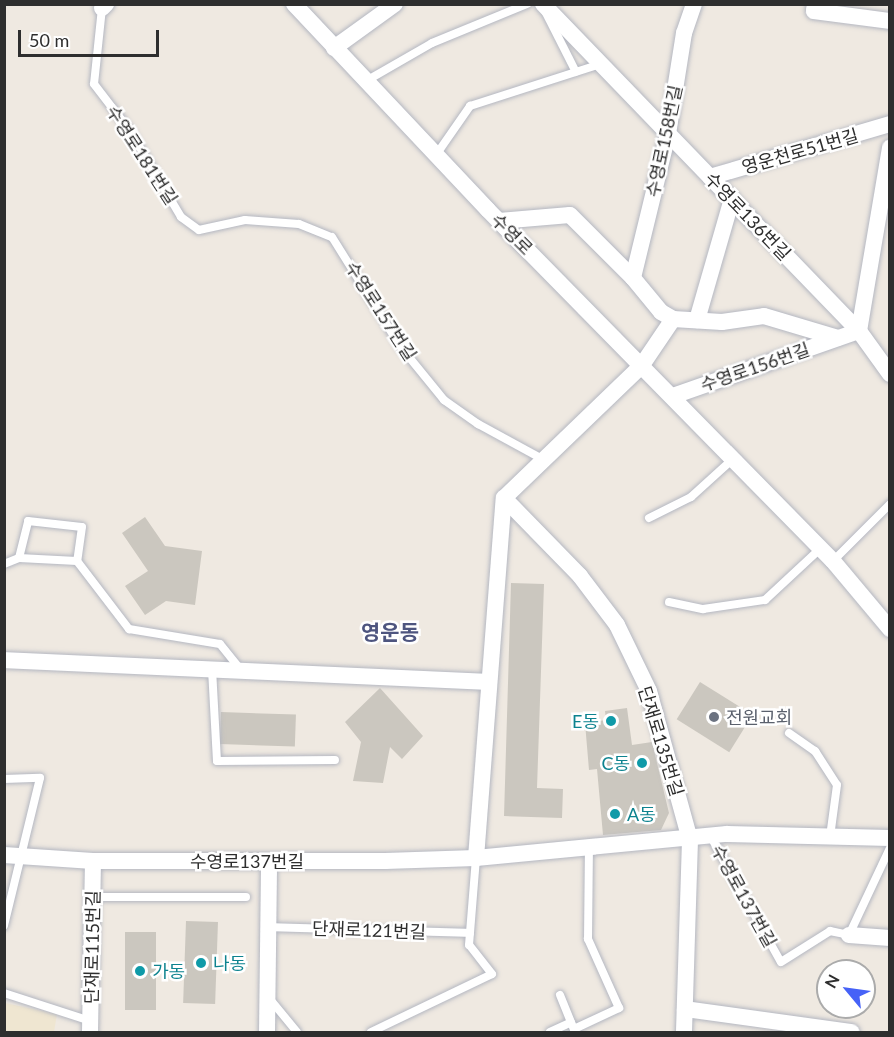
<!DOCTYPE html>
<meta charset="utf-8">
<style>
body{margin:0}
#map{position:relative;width:894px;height:1037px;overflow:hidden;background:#efe9e1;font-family:Lato,"Noto Sans KR",sans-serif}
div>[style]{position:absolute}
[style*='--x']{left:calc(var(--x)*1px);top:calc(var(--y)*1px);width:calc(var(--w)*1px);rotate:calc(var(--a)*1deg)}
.education>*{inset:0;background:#efe6d1}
.building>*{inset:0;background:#cbc7bf;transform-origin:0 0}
.roads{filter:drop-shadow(0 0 2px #b4b7c1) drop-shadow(0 0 2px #b4b7c1)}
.lane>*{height:8px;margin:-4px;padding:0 4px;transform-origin:4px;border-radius:4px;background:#fff}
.street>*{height:16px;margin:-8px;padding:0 8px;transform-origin:8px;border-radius:8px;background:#fff}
.dots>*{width:16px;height:16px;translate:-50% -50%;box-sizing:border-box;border:3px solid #fff;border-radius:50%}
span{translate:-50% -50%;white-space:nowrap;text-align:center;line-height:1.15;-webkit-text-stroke:5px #fff;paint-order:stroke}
.street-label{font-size:18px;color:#2e2e2e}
.worship-label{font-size:18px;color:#5b616d}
.left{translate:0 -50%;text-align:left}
.culture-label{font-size:18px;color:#0d838f}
.right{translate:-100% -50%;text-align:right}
.quarter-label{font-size:21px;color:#4e557f;font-weight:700}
.frame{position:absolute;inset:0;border:6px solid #2e2e2e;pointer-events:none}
.north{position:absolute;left:816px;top:959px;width:60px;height:60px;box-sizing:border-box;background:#fff;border:2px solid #ababab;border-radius:50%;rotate:299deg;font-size:16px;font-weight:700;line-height:24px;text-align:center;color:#2e2e2e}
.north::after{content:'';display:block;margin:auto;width:21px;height:27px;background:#4662f7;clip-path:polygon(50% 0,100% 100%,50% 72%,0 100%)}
.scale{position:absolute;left:18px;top:30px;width:141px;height:27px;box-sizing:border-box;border:3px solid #2e2e2e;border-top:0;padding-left:8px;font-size:18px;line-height:21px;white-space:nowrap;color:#2e2e2e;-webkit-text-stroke:4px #fff;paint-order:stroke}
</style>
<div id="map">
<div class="education">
<div style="clip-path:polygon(5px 1003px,57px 1014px,54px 1032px,5px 1032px)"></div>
</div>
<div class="building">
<div style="clip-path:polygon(145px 517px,165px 546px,202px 551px,195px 605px,166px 601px,145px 615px,125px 586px,148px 571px,122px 533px)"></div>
<div style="clip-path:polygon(511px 583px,544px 584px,537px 788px,563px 789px,562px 818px,504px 816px)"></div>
<div style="left:700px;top:682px;width:62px;height:44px;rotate:32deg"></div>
<div style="clip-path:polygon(380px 688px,423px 736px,402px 759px,390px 747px,383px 783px,353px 781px,361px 742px,345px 722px)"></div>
<div style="clip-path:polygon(627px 708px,632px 745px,652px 742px,669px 813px,661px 830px,603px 835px,597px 769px,589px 770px,585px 723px,606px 720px,605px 711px)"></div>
<div style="left:221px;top:712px;width:75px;height:32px;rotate:2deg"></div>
<div style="left:186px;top:921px;width:32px;height:82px;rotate:2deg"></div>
<div style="left:125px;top:932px;width:31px;height:78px"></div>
</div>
<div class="roads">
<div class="lane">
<div style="--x:102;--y:8;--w:76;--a:96"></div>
<div style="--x:94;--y:84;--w:59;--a:52.5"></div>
<div style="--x:130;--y:131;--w:100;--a:59.3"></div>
<div style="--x:181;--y:217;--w:22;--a:36"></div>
<div style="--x:199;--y:230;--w:47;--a:-12.3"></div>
<div style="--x:245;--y:220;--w:54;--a:4.2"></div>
<div style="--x:299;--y:224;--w:35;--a:22"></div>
<div style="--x:332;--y:237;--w:128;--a:58"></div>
<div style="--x:400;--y:346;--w:70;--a:50.8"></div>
<div style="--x:444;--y:400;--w:42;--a:35.2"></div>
<div style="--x:478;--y:424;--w:75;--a:28.6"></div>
<div style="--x:545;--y:11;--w:68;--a:63.1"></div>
<div style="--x:366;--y:81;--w:76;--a:-29.9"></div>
<div style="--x:432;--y:43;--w:103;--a:-22.3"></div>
<div style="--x:436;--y:155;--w:60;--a:-55.2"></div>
<div style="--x:470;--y:106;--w:138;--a:-17.8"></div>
<div style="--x:649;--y:518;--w:47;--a:-26.6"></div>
<div style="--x:691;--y:497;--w:58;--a:-42.2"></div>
<div style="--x:19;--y:558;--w:38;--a:-76"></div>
<div style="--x:28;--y:521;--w:54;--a:6.3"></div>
<div style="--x:82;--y:527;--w:34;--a:98"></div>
<div style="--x:833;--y:561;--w:81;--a:-45"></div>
<div style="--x:4;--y:564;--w:16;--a:-22"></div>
<div style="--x:19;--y:558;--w:58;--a:3"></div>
<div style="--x:77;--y:561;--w:86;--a:52.6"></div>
<div style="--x:129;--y:629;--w:92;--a:9.4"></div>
<div style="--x:220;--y:644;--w:33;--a:51"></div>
<div style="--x:669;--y:602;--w:35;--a:12"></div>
<div style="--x:703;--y:609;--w:63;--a:-8.3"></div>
<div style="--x:765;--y:600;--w:76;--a:-42.9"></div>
<div style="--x:212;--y:669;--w:92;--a:86.9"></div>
<div style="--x:217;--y:761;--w:118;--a:-0.5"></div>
<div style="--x:789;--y:733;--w:32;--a:35"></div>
<div style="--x:815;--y:751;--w:40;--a:57.1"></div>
<div style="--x:837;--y:785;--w:52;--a:97.7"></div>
<div style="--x:4;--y:779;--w:36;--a:-2"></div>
<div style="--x:40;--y:778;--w:152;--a:103.7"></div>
<div style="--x:711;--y:837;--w:143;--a:60.8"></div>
<div style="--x:781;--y:962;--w:58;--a:-32.3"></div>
<div style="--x:830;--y:931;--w:19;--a:12"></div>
<div style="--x:849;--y:935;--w:96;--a:-64.8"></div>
<div style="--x:93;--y:897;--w:153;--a:0"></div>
<div style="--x:269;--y:927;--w:201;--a:1.7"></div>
<div style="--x:4;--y:993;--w:90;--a:18"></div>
<div style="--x:560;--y:995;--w:40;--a:68"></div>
<div style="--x:269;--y:998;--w:44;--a:50.5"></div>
<div style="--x:574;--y:1029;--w:50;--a:-25"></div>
<div style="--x:619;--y:1008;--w:76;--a:-114.2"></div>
<div style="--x:588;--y:939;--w:91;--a:-89.4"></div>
<div style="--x:371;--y:1032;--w:134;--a:-25.6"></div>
<div style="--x:492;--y:974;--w:37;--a:-128"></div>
<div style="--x:469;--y:945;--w:87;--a:-85.4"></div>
<div style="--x:550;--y:1032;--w:23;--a:-25"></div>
</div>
<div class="street">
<div style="--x:294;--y:4;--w:283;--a:46.7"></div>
<div style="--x:488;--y:210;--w:492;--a:45.5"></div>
<div style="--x:833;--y:561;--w:89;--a:50"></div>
<div style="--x:543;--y:4;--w:455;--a:46"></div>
<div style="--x:859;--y:331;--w:53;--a:54.2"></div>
<div style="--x:694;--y:4;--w:31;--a:109"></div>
<div style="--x:684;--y:33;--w:102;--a:99"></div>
<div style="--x:668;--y:134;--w:148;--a:103.7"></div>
<div style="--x:633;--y:278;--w:44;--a:50.5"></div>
<div style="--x:661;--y:312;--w:14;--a:30"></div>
<div style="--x:673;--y:319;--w:49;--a:3.5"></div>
<div style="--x:722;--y:322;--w:42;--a:-8.1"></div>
<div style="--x:764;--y:316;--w:77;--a:16.6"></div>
<div style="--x:815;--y:4;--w:7;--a:98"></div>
<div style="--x:814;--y:11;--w:77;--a:7.5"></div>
<div style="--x:102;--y:8;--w:6;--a:-45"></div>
<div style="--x:334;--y:48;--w:75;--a:-35.8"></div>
<div style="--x:710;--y:177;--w:188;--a:-16.4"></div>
<div style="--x:499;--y:221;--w:71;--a:-4.8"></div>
<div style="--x:570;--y:215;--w:89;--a:45"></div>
<div style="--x:697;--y:320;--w:126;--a:-73.9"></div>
<div style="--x:673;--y:396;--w:197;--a:-19.3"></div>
<div style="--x:859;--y:331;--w:186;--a:-80.4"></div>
<div style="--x:504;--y:498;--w:109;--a:45.7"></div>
<div style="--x:580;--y:576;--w:61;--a:52.9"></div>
<div style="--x:617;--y:625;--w:73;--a:64.1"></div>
<div style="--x:649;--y:691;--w:155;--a:74.6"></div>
<div style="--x:690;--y:840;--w:192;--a:91.8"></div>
<div style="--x:4;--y:660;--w:484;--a:2.6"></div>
<div style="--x:4;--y:855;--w:89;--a:3.9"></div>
<div style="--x:93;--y:861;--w:292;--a:0"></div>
<div style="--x:385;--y:861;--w:91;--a:-1.9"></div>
<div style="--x:476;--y:858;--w:252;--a:-5.5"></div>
<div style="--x:727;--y:834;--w:163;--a:1.4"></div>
<div style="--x:476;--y:858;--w:361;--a:-85.6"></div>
<div style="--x:504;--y:498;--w:192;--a:-43.9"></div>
<div style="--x:642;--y:365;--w:55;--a:-56"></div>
<div style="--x:849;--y:935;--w:41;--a:4.2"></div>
<div style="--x:685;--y:1009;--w:168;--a:7.9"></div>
<div style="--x:90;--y:1032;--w:171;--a:-89"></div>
<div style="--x:267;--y:1032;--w:171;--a:-89.3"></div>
</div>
</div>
<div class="dots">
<div style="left:714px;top:717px;background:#6b7280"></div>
<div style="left:611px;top:721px;background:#0f9aa8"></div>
<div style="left:642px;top:763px;background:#0f9aa8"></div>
<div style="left:615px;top:814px;background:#0f9aa8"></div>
<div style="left:201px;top:963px;background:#0f9aa8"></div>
<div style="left:140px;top:971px;background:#0f9aa8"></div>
</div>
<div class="street-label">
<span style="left:664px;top:141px;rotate:-78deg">수영로158번길</span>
<span style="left:800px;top:151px;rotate:-16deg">영운천로51번길</span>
<span style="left:142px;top:155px;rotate:57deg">수영로181번길</span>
<span style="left:748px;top:216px;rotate:46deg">수영로136번길</span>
<span style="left:512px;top:234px;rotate:45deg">수영로</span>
<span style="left:381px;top:311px;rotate:57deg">수영로157번길</span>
<span style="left:755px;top:367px;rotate:-19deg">수영로156번길</span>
<span style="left:661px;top:741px;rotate:73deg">단재로135번길</span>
<span style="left:247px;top:861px">수영로137번길</span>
<span style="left:744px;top:896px;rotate:61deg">수영로137번길</span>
<span style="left:369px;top:930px;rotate:2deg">단재로121번길</span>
<span style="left:92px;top:947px;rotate:-89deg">단재로115번길</span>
</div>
<div class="worship-label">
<span class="left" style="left:726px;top:717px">전원교회</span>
</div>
<div class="culture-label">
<span class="right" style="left:599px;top:721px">E동</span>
<span class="right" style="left:630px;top:763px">C동</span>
<span class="left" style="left:627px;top:814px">A동</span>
<span class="left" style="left:213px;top:963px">나동</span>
<span class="left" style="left:152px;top:971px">가동</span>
</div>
<div class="quarter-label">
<span style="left:390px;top:632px">영운동</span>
</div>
<div class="frame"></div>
<div class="north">N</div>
<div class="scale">50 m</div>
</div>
